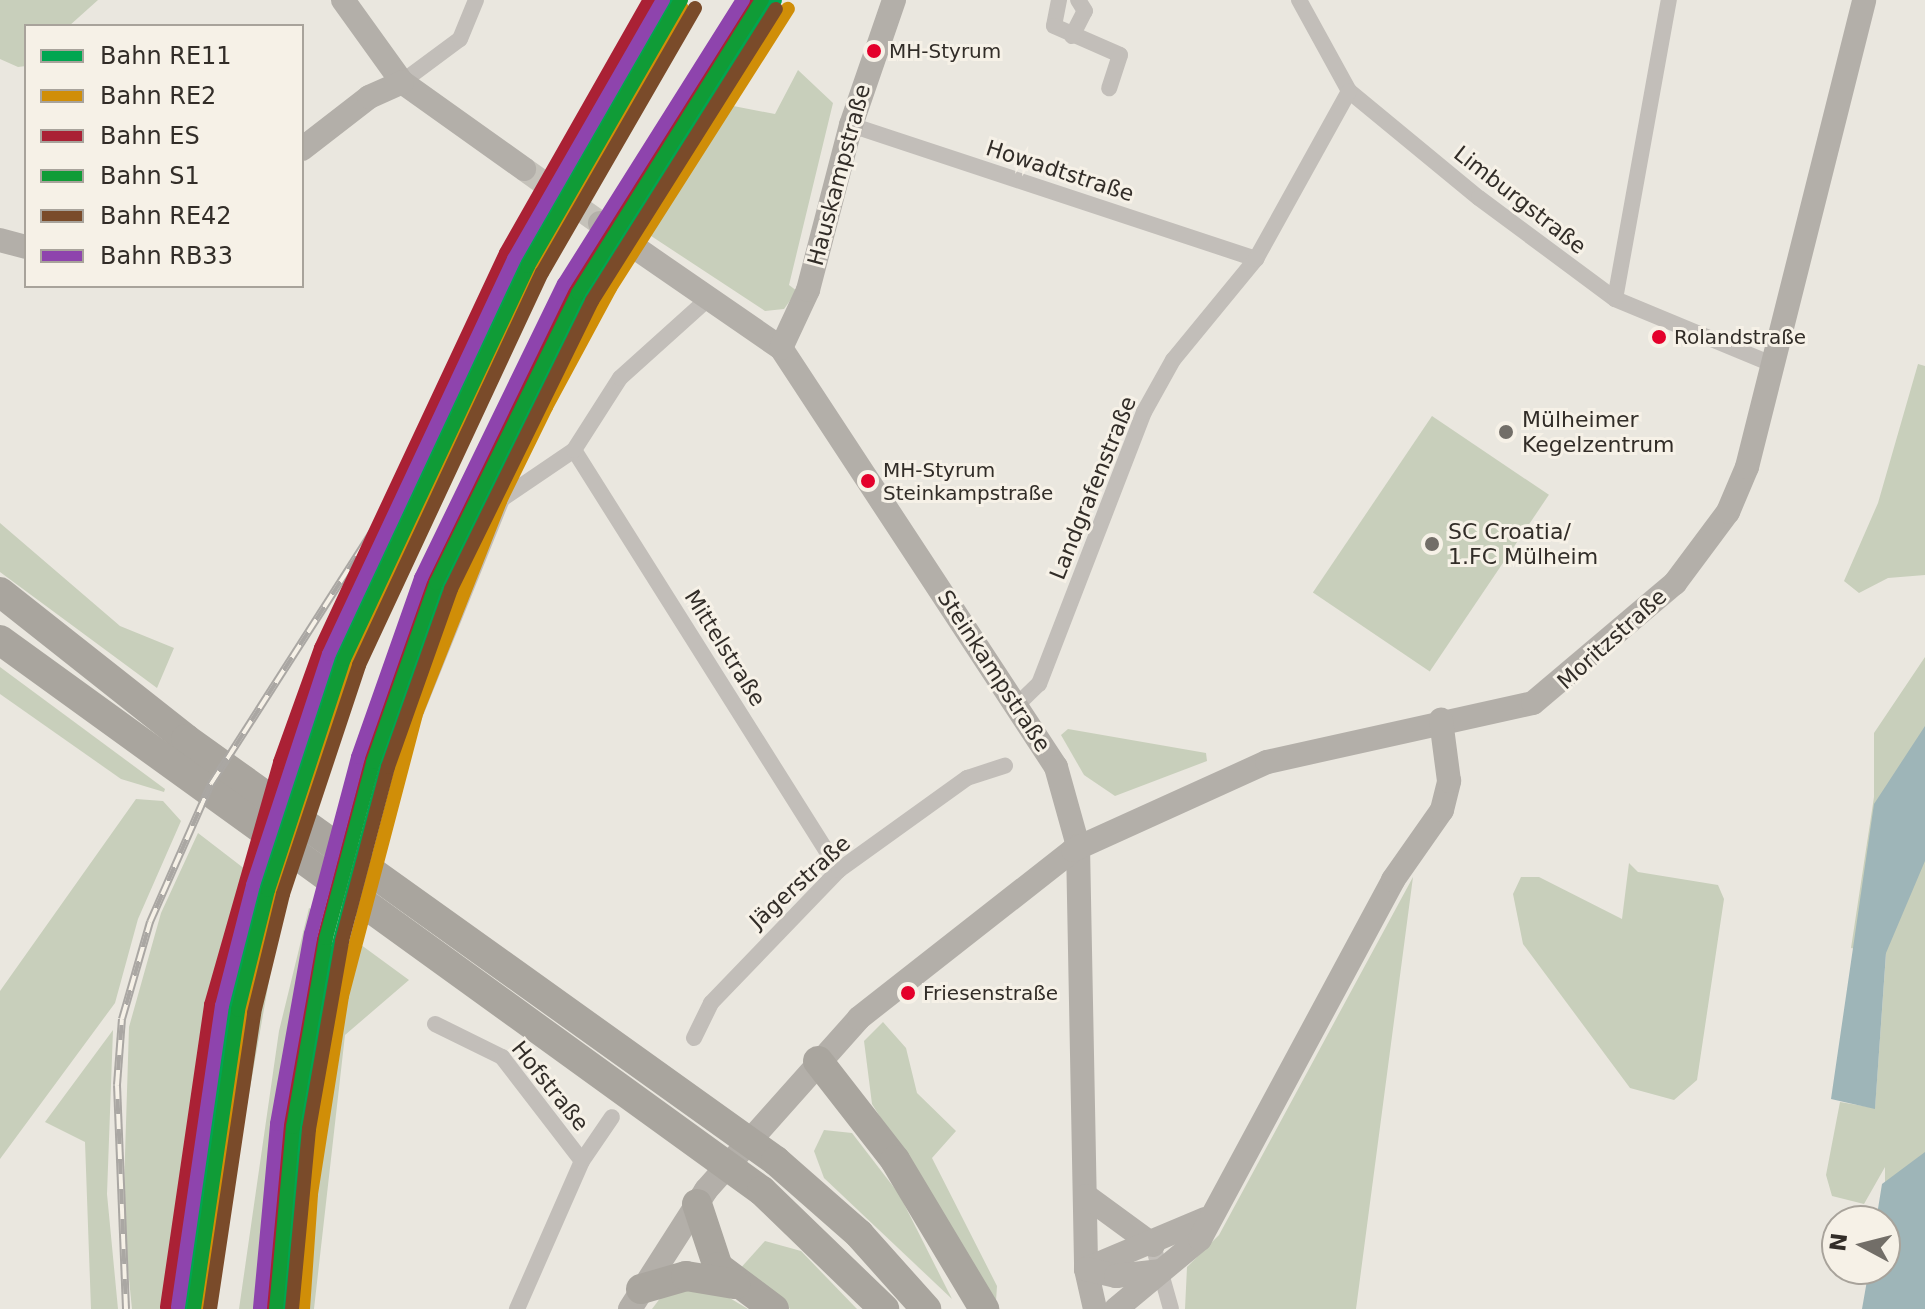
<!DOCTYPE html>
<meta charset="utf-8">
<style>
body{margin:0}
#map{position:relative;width:1925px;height:1309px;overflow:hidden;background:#eae7df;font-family:"DejaVu Sans",sans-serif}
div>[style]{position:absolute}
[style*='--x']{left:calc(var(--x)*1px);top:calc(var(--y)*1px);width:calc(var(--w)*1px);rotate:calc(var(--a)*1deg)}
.green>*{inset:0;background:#c8cfbb;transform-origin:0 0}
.water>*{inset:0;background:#9eb5b8}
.secondary-tunnel>*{height:24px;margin-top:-12px;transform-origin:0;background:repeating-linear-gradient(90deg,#c5c2ba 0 24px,transparent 0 36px)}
.street>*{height:16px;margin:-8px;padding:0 8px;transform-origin:8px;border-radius:8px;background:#c2beb9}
.secondary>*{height:24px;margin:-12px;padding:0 12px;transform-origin:12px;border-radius:12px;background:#b3afa9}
.highway>*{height:30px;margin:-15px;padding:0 15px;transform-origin:15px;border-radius:15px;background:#a9a59e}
.rail>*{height:8px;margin-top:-4px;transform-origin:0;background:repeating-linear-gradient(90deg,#f6f1e7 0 15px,#aaa7a3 0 30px);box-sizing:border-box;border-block:2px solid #aaa7a3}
.rail-1>*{height:14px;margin:-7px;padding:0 7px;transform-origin:7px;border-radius:7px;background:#00a651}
.rail-2>*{height:14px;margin:-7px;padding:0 7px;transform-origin:7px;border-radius:7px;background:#d08e08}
.rail-3>*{height:14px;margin:-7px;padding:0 7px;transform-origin:7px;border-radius:7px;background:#aa2135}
.rail-4>*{height:14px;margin:-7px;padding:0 7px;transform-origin:7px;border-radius:7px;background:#109c37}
.rail-5>*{height:14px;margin:-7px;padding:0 7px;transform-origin:7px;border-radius:7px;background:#7a4b2a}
.rail-6>*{height:14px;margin:-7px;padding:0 7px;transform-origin:7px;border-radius:7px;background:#8e44ad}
.dots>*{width:22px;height:22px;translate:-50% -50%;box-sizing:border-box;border:4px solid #f6f1e7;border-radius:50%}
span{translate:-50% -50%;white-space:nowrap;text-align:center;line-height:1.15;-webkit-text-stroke:6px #f6f1e7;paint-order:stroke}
.bus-label{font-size:20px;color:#322d28}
.left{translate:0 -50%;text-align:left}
.street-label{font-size:22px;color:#322d28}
.poi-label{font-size:22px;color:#322d28}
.legend{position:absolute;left:24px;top:24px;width:280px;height:264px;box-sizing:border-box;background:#f6f1e7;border:2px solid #a8a39b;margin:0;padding:10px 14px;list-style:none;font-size:24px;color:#322d28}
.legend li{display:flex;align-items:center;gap:16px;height:40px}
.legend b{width:40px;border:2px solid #a8a39b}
.north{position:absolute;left:1821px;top:1205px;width:80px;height:80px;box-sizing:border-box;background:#f6f1e7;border:2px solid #a8a39b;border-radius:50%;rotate:277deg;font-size:22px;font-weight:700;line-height:32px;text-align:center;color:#322d28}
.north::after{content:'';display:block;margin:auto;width:28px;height:36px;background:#726e68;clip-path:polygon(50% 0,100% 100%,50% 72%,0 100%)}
</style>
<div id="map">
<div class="green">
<div style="clip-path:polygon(0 0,98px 0,69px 26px,26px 26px,26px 66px,18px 67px,0 59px)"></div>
<div style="clip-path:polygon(798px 70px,833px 103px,789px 285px,797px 291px,784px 309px,765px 311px,639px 228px,718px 103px,775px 114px)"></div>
<div style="clip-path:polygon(1918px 364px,1925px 366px,1925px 575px,1888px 578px,1859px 593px,1844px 581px,1878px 503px)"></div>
<div style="left:1432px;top:416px;width:141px;height:213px;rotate:34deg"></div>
<div style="clip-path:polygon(0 523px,120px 626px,174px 648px,157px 688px,0 572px)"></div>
<div style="clip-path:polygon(1925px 657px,1925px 1309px,1885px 1269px,1885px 1167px,1864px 1204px,1832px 1196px,1826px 1175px,1840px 1102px,1875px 1108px,1886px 954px,1851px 948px,1874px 797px,1874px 733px)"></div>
<div style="clip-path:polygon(0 667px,165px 789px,164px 792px,121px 779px,0 694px)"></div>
<div style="clip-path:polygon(1068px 729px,1206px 753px,1207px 761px,1115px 796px,1084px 775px,1061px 735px)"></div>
<div style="clip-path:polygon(136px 799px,163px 801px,181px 821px,138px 919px,115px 1003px,0 1159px,0 991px)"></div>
<div style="clip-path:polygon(198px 833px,250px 873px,189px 1142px,171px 1309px,132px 1309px,123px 1219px,129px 1027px,161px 913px)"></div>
<div style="clip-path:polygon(1629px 863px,1638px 872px,1718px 885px,1724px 899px,1697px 1080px,1674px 1100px,1630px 1088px,1523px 944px,1513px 894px,1521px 877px,1539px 877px,1622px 919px)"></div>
<div style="clip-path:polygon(1413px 877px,1356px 1309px,1185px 1309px,1187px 1267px,1219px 1235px)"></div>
<div style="clip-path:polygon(276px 890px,284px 896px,211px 1309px,203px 1309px,237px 1062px)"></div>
<div style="clip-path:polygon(309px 908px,321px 914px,291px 1060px,264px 1309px,239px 1309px,279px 1031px)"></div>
<div style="clip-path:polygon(353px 939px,409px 980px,345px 1035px,314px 1309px,293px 1309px,312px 1124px,336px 976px)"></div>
<div style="clip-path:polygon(883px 1022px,906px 1048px,917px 1093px,956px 1131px,932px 1158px,997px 1286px,996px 1301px,872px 1104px,864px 1041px)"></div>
<div style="clip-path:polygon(113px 1030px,107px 1194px,118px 1309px,91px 1309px,85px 1142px,45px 1122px)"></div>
<div style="clip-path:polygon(824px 1130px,852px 1133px,899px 1194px,952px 1299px,824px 1178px,814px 1151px)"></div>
<div style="clip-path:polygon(765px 1241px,801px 1251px,857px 1309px,790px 1309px,738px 1271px)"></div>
<div style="clip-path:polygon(700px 1285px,723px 1294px,748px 1309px,652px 1309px,664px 1293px)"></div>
</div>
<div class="water">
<div style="clip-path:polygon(1925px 726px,1925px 861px,1886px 953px,1875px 1109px,1831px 1099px,1874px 804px)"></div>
<div style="clip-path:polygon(1925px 1152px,1925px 1309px,1862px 1309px,1869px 1269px,1885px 1269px,1885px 1221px,1876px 1221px,1882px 1184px)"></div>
</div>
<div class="secondary-tunnel">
<div style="--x:524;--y:169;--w:93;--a:35.4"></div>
</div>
<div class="street">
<div style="--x:1059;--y:0;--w:26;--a:101"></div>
<div style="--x:1054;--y:26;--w:72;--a:23.7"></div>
<div style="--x:1120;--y:55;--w:35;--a:108"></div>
<div style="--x:1299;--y:0;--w:104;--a:61.2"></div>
<div style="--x:1349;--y:91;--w:168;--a:39.5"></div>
<div style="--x:1479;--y:198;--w:169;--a:36.6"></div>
<div style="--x:1615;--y:299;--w:170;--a:22.5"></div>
<div style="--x:1072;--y:36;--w:28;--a:-63"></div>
<div style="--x:1085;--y:11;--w:13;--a:-122"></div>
<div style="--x:402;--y:82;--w:72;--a:-36.6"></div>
<div style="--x:460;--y:39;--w:42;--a:-67.7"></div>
<div style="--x:851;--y:125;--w:427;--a:18.3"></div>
<div style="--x:1615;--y:299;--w:304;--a:-79.8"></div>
<div style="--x:574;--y:450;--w:497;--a:57.8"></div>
<div style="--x:1018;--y:704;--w:29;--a:-44"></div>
<div style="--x:1039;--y:684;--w:292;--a:-68.9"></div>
<div style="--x:1144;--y:412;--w:60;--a:-60.9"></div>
<div style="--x:1173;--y:360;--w:131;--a:-50.6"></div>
<div style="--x:1256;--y:259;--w:192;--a:-61"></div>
<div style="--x:388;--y:781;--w:304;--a:-68"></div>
<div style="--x:502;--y:499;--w:87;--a:-34.2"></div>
<div style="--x:574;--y:450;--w:85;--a:-57.4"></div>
<div style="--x:620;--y:378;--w:120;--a:-42"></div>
<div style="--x:435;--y:1024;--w:75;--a:26.2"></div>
<div style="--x:502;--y:1057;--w:131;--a:52.4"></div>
<div style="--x:582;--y:1161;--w:162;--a:113.7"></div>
<div style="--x:694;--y:1038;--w:39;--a:-64"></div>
<div style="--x:711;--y:1003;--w:185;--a:-46.1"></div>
<div style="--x:839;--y:870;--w:158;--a:-35.7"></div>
<div style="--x:967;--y:778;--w:40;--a:-18"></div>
<div style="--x:582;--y:1161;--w:53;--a:-55.7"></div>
<div style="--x:1153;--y:1245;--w:66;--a:74.3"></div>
</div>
<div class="secondary">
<div style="--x:343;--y:0;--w:101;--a:54.3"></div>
<div style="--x:402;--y:82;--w:150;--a:35.5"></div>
<div style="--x:302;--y:149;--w:85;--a:-37.8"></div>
<div style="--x:369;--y:97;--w:36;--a:-24"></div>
<div style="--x:600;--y:223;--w:9;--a:36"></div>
<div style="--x:0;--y:240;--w:27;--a:15"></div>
<div style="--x:630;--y:244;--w:183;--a:34.6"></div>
<div style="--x:781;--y:348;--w:501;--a:56.72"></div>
<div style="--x:1056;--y:767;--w:82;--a:74.4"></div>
<div style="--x:1078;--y:846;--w:423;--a:88.9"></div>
<div style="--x:1086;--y:1269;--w:41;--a:77.3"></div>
<div style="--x:781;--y:348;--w:64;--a:-65"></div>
<div style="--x:808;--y:290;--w:171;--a:-75.4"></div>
<div style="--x:851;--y:125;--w:132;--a:-71"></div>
<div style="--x:1086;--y:1196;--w:83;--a:36.2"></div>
<div style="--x:1086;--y:1269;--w:129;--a:-22.8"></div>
<div style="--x:1086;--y:1269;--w:31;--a:13"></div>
<div style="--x:1116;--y:1276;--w:43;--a:-6.6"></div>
<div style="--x:630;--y:1309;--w:141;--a:-57.4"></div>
<div style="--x:706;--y:1190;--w:230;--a:-48.3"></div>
<div style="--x:859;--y:1018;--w:272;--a:-38.1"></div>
<div style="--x:1073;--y:850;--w:213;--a:-24.4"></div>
<div style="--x:1267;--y:762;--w:272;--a:-12.5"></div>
<div style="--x:1533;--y:703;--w:186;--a:-40.2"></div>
<div style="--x:1675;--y:583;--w:89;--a:-53.3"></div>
<div style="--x:1728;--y:512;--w:49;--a:-67.1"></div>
<div style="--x:1747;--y:467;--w:481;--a:-75.9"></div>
<div style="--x:1116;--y:1309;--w:109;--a:-39.8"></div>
<div style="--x:1200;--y:1239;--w:408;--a:-61.7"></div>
<div style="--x:1393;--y:880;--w:85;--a:-55"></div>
<div style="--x:1442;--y:810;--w:30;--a:-76"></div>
<div style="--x:1449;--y:781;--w:62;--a:-97.5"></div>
</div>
<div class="highway">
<div style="--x:0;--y:592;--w:237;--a:38.3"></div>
<div style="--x:186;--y:739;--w:725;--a:35.57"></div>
<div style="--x:776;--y:1161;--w:111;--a:41.3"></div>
<div style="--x:859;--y:1234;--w:101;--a:48.2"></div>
<div style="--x:0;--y:640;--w:940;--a:35.87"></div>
<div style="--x:762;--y:1191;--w:170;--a:44"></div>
<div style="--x:818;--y:1061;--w:125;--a:52.1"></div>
<div style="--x:895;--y:1160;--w:174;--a:59.1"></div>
<div style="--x:697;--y:1204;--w:66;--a:71.6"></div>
<div style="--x:718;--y:1267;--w:70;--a:36.9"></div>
<div style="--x:641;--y:1289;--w:47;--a:-16.1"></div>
<div style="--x:686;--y:1276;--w:50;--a:9.3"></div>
</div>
<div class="rail">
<div style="--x:126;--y:1309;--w:224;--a:-92.3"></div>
<div style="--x:117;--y:1085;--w:66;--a:-85.7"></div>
<div style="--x:122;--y:1019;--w:101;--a:-73.9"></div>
<div style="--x:150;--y:922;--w:151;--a:-66.2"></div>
<div style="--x:211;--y:784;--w:313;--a:-57.4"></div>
<div style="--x:380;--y:520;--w:245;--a:-61.4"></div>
</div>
<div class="rail-1">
<div style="--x:183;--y:1309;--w:303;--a:-81.8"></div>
<div style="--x:226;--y:1009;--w:253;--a:-74.1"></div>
<div style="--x:295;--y:766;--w:119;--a:-69.9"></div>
<div style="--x:336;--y:654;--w:435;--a:-65"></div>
<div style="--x:520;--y:260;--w:299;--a:-60.4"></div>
<div style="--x:287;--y:1309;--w:117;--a:-86.1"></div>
<div style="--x:295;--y:1192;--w:201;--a:-81.1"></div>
<div style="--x:326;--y:993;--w:297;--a:-75.2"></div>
<div style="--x:402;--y:706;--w:227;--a:-68.5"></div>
<div style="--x:485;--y:495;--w:106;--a:-63.7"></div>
<div style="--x:532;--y:400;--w:136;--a:-61.9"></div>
<div style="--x:596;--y:280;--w:332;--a:-57.4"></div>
</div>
<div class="rail-2">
<div style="--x:199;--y:1309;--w:300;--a:-81.8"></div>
<div style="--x:242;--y:1012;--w:250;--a:-74.2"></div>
<div style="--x:310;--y:771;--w:118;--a:-69.7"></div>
<div style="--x:351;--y:660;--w:434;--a:-65"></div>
<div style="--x:534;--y:267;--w:298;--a:-60.3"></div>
<div style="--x:303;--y:1309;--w:115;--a:-86"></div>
<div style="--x:311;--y:1194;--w:200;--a:-81.1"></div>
<div style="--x:342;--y:996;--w:295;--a:-75.3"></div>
<div style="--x:417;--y:711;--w:226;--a:-68.4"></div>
<div style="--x:500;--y:501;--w:105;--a:-63.9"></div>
<div style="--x:546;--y:407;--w:135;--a:-61.7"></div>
<div style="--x:610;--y:288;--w:331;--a:-57.5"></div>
</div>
<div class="rail-3">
<div style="--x:167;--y:1307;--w:305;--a:-81.7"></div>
<div style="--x:211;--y:1005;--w:253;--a:-74.1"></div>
<div style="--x:280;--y:762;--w:121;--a:-70.2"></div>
<div style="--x:321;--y:648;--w:436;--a:-64.9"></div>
<div style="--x:506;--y:253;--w:291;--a:-60.4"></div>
<div style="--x:271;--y:1308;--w:118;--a:-86.1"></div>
<div style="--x:279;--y:1190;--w:201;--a:-81.1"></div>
<div style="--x:310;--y:991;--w:301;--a:-75.2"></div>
<div style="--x:387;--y:700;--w:227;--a:-68.5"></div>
<div style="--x:470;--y:489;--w:108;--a:-63.7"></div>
<div style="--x:518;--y:392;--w:137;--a:-61.8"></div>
<div style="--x:583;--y:271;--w:322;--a:-57.4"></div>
</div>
<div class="rail-4">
<div style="--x:194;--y:1309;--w:302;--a:-81.6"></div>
<div style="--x:238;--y:1010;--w:124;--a:-76"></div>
<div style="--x:268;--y:890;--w:243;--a:-71.8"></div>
<div style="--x:344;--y:659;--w:434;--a:-64.9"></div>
<div style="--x:528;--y:266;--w:307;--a:-60.1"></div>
<div style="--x:276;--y:1309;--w:183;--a:-84.7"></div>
<div style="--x:293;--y:1127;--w:192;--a:-80.1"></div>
<div style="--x:326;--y:938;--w:182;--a:-75"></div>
<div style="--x:373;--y:762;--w:190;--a:-70.6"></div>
<div style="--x:436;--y:583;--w:323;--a:-63.9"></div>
<div style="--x:578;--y:293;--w:346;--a:-57.9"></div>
</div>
<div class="rail-5">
<div style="--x:210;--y:1309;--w:299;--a:-81.5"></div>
<div style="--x:254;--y:1013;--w:122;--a:-76.3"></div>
<div style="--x:283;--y:894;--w:241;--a:-71.6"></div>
<div style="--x:359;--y:665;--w:433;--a:-65"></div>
<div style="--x:542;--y:273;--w:306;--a:-60"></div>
<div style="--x:292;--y:1309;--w:181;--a:-84.6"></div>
<div style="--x:309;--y:1129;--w:191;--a:-80"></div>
<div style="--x:342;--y:941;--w:180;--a:-75.2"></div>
<div style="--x:388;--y:767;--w:189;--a:-70.5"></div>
<div style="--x:451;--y:589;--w:321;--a:-63.9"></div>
<div style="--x:592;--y:301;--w:345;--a:-57.8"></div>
</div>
<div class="rail-6">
<div style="--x:178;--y:1307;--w:304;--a:-81.7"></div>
<div style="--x:222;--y:1006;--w:125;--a:-75.6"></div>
<div style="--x:253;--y:885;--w:243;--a:-71.8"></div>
<div style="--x:329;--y:654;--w:436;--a:-64.9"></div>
<div style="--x:514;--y:259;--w:299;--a:-60.1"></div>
<div style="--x:260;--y:1308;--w:185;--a:-84.7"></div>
<div style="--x:277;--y:1124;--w:193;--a:-79.9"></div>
<div style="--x:311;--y:934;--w:183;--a:-75.1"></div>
<div style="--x:358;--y:757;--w:190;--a:-70.6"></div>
<div style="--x:421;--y:578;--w:327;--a:-64.1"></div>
<div style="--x:564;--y:284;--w:336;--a:-57.8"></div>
</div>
<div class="dots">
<div style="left:874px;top:51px;background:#e4002b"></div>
<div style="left:1659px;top:337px;background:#e4002b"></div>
<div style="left:1506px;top:432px;background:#726e68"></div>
<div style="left:868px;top:481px;background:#e4002b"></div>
<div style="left:1432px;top:544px;background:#726e68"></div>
<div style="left:908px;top:993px;background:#e4002b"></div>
</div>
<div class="bus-label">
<span class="left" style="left:889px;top:51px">MH-Styrum</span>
<span class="left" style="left:1674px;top:337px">Rolandstraße</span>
<span class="left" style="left:883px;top:482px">MH-Styrum<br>Steinkampstraße</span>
<span class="left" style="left:923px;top:993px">Friesenstraße</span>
</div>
<div class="street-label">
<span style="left:1060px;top:171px;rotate:18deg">Howadtstraße</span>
<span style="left:839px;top:175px;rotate:-75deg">Hauskampstraße</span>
<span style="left:1520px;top:200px;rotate:38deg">Limburgstraße</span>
<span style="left:1093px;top:488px;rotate:-68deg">Landgrafenstraße</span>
<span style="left:1612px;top:639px;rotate:-42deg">Moritzstraße</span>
<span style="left:725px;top:648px;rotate:58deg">Mittelstraße</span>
<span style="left:994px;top:671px;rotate:57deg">Steinkampstraße</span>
<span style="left:800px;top:882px;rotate:-42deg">Jägerstraße</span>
<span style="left:550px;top:1086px;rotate:51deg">Hofstraße</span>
</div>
<div class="poi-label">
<span class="left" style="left:1522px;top:432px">Mülheimer<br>Kegelzentrum</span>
<span class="left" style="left:1448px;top:544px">SC Croatia/<br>1.FC Mülheim</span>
</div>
<ul class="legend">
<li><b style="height:10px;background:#00a651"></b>Bahn RE11</li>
<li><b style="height:10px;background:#d08e08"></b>Bahn RE2</li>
<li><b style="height:10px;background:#aa2135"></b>Bahn ES</li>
<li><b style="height:10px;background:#109c37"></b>Bahn S1</li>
<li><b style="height:10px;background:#7a4b2a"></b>Bahn RE42</li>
<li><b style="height:10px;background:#8e44ad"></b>Bahn RB33</li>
</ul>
<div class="north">N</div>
</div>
